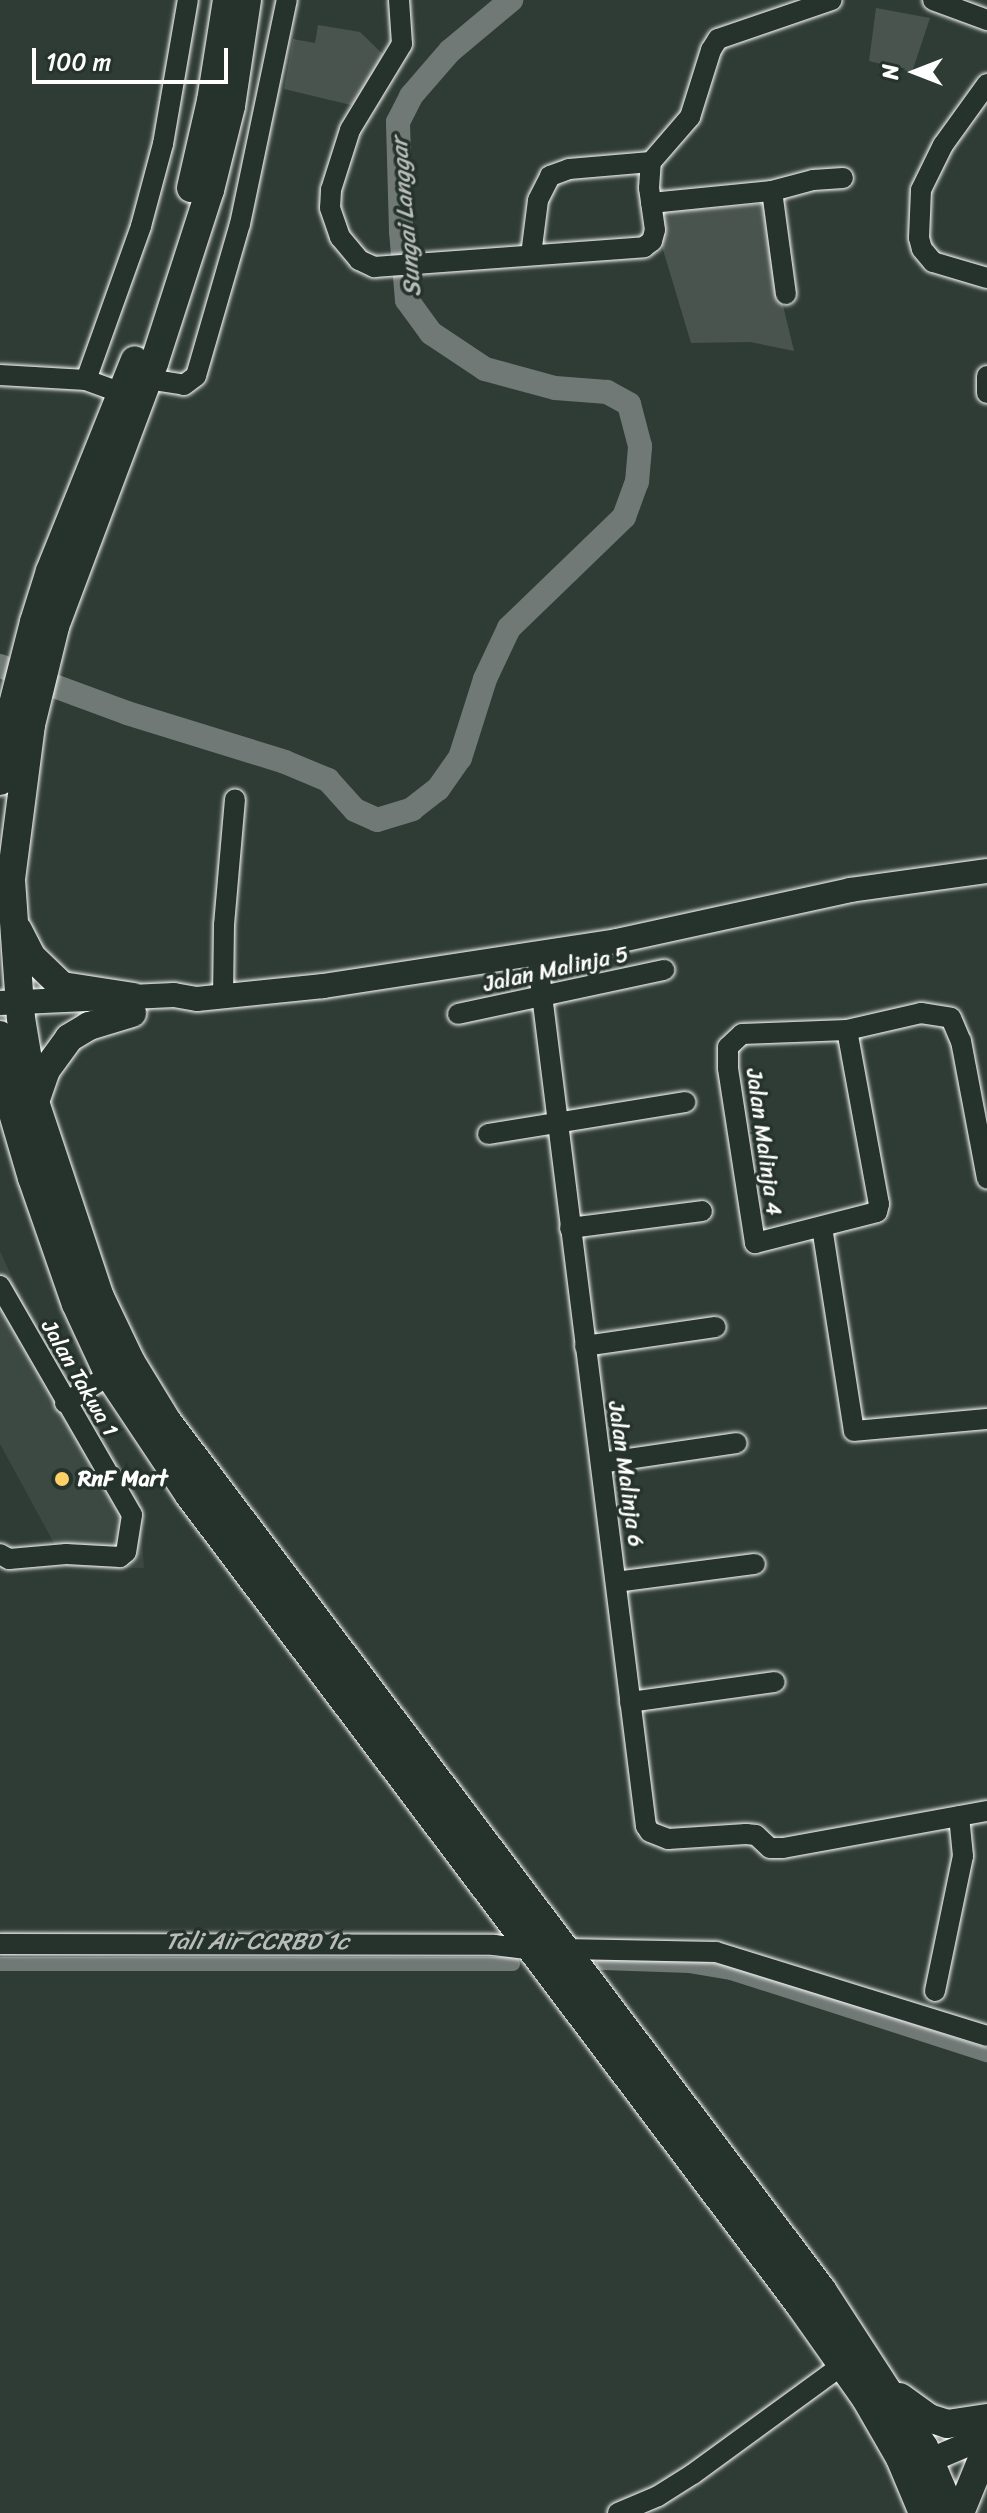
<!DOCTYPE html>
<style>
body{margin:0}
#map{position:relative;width:987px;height:2513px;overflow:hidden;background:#2f3b35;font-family:Sriracha,sans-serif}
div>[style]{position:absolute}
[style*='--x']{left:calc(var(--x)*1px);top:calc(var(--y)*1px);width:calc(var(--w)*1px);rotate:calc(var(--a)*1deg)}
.built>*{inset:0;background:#3c4842}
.green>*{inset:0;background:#4a544f}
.canal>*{height:14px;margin:-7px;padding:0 7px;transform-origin:7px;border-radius:7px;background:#707975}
.river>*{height:24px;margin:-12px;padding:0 12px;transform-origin:12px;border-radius:12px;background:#707975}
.roads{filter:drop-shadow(0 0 2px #fff) drop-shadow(0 0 2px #fff)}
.minor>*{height:20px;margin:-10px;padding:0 10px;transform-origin:10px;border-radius:10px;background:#26332d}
.major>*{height:24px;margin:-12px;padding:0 12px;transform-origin:12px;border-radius:12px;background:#26332d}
.highway>*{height:28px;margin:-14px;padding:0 14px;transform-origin:14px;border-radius:14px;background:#26332d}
.dots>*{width:22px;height:22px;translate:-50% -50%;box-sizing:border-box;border:4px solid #26332d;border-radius:50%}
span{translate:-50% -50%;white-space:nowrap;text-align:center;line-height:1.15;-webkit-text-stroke:7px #26332d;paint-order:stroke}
.street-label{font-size:22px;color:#fff}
.poi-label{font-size:22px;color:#fff;font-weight:700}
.left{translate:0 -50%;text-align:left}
.water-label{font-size:24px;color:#b8bcba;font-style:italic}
.north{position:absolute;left:875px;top:32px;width:80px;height:80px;-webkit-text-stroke:6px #26332d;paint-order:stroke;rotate:270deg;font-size:22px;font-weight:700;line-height:32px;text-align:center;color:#fff}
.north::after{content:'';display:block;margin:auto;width:28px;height:36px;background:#fff;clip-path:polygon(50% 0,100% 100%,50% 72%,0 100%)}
.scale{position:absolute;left:32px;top:48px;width:196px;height:36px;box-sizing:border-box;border:4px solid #fff;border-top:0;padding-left:10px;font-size:24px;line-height:28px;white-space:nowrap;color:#fff;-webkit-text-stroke:6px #26332d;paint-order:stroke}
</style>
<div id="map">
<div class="built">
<div style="clip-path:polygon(0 1251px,25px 1306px,139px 1497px,144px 1568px,67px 1567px,0 1444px)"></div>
</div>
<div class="green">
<div style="clip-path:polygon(876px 8px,930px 18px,912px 72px,869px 61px)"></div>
<div style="clip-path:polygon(318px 25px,360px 32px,390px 61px,359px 107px,284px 89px,293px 39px,315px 43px)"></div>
<div style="clip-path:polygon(772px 203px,778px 285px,794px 351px,750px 342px,691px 343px,661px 243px,660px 213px)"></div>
</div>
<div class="canal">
<div style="--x:603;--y:1963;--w:87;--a:2"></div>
<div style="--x:690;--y:1966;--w:42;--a:9.7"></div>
<div style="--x:731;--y:1973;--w:269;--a:17.8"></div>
<div style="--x:0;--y:1964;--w:513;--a:0"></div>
</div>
<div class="river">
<div style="--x:0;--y:666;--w:135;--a:20.3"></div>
<div style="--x:127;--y:713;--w:165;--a:17.2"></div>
<div style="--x:285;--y:762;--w:47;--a:22.7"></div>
<div style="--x:328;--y:780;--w:40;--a:48"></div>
<div style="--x:355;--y:810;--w:24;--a:24"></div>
<div style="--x:377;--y:820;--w:37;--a:-17"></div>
<div style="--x:412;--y:809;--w:33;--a:-38"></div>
<div style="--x:438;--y:789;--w:38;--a:-55"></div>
<div style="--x:460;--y:758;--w:83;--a:-72.4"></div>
<div style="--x:485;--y:679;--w:56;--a:-64.8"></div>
<div style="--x:509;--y:628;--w:160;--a:-44"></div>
<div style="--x:624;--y:517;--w:37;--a:-70"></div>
<div style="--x:637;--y:482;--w:36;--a:-85"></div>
<div style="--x:640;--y:446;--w:43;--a:-104.7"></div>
<div style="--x:629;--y:404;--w:25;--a:-151"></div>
<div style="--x:607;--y:392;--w:52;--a:-175.6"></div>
<div style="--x:555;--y:388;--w:73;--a:-164.8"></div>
<div style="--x:485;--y:369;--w:65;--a:-146.3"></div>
<div style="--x:431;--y:333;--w:41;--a:-126"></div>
<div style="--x:407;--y:300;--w:69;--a:-95"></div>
<div style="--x:401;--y:231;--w:109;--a:-91.6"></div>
<div style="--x:398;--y:122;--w:29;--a:-63"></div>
<div style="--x:411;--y:96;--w:60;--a:-49.1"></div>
<div style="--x:450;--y:51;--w:80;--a:-39.9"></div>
</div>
<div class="roads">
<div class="minor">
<div style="--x:399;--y:0;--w:44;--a:86.1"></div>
<div style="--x:402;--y:44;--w:100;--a:121.2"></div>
<div style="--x:350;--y:130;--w:63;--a:107.6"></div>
<div style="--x:331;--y:190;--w:18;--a:93"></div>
<div style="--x:330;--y:208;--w:31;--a:71"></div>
<div style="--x:340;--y:237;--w:30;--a:50"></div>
<div style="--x:359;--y:260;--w:17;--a:25"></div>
<div style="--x:374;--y:267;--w:271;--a:-4.2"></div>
<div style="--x:644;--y:247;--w:10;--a:-37"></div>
<div style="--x:652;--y:241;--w:11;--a:-75"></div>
<div style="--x:655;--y:230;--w:42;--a:-98.1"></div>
<div style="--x:649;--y:188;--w:26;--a:-86"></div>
<div style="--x:651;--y:162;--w:60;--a:-49.1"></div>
<div style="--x:690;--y:117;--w:70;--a:-72.6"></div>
<div style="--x:711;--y:50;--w:13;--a:-58"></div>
<div style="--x:718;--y:39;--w:120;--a:-18.9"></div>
<div style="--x:933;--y:0;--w:58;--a:20.3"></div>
<div style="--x:987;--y:84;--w:75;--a:125.8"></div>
<div style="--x:943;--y:145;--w:50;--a:116.1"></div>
<div style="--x:921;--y:190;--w:48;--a:92.4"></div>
<div style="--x:919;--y:238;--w:11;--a:75"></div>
<div style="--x:922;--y:249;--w:17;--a:50"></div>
<div style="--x:933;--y:262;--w:56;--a:16.5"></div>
<div style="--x:772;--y:191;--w:104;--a:82.3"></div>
<div style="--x:651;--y:203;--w:122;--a:-5.7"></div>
<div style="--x:772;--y:191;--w:42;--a:-15"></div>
<div style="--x:813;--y:180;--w:30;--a:-4"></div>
<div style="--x:531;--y:255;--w:55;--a:-82.7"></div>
<div style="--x:538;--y:200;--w:27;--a:-63"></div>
<div style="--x:550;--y:176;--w:20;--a:-20"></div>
<div style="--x:569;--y:169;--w:82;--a:-4.9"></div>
<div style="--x:0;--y:375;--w:86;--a:3.3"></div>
<div style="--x:86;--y:380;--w:38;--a:20"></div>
<div style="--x:987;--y:376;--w:17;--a:90"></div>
<div style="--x:148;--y:379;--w:36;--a:9"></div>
<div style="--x:184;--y:385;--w:15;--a:-37"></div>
<div style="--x:196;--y:376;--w:158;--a:-73.9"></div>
<div style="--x:240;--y:224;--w:229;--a:-78.2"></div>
<div style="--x:86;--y:380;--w:164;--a:-70.3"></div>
<div style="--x:141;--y:226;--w:85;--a:-75"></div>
<div style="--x:163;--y:144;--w:146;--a:-80.2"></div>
<div style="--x:537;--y:955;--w:878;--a:82.87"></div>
<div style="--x:646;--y:1826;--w:7;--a:56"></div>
<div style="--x:650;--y:1832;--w:19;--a:21"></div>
<div style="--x:668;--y:1839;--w:78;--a:-3.7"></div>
<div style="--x:746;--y:1834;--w:10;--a:6"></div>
<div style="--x:756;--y:1835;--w:19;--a:43"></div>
<div style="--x:770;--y:1848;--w:13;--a:0"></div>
<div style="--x:783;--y:1848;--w:207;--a:-10.3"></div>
<div style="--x:223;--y:997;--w:72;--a:-89.2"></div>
<div style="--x:224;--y:925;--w:126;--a:-85"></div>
<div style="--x:458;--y:1014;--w:211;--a:-12.1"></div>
<div style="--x:847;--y:1030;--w:177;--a:79.6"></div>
<div style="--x:879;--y:1204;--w:8;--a:104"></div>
<div style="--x:877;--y:1212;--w:126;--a:165.7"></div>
<div style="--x:755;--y:1243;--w:177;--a:-98.8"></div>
<div style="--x:728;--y:1068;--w:21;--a:-90"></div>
<div style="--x:728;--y:1047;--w:19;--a:-43"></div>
<div style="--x:742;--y:1034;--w:105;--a:-2.2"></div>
<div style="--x:847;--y:1030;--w:76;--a:-12.9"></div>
<div style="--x:921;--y:1013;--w:30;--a:9"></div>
<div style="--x:951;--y:1018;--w:25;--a:67"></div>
<div style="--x:961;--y:1041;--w:140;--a:79.3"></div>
<div style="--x:488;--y:1134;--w:200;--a:-9.2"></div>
<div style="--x:822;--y:1227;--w:206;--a:81.1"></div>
<div style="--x:854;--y:1431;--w:134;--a:-5.2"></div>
<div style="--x:570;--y:1228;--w:133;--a:-7.3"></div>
<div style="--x:0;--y:1286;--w:264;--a:60"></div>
<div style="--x:132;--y:1515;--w:37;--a:99"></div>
<div style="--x:126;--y:1552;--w:8;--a:140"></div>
<div style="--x:120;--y:1557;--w:54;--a:-176.8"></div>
<div style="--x:66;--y:1554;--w:57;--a:175"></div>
<div style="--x:9;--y:1559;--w:10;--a:-151"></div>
<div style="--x:585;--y:1346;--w:132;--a:-8.3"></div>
<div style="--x:65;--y:1403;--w:52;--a:-32.5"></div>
<div style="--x:601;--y:1463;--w:137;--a:-8.4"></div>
<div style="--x:616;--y:1582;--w:140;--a:-7.4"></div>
<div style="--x:630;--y:1702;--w:146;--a:-7.9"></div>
<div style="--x:0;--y:1944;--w:494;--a:0.1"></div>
<div style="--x:494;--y:1945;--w:41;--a:7"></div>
<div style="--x:565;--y:1949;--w:151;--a:1.1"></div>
<div style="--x:716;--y:1952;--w:284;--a:17.2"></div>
<div style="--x:935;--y:1991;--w:138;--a:-78.3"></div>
<div style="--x:963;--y:1856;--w:40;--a:-95.7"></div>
<div style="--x:618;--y:2513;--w:43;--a:-23"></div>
<div style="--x:658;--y:2496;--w:41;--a:-32.2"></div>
<div style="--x:693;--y:2474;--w:183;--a:-36.1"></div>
</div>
<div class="major">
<div style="--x:0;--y:1003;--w:174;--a:-2.6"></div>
<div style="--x:174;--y:995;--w:23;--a:10"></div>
<div style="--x:197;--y:999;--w:127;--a:-5.9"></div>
<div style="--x:323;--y:986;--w:297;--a:-8.7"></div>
<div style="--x:617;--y:941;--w:239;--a:-12.3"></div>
<div style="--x:850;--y:890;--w:138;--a:-7.9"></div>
<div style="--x:912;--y:2468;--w:82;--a:-23.1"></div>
</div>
<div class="highway">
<div style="--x:247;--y:0;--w:107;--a:98.6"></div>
<div style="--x:231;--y:106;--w:87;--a:104"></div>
<div style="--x:210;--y:190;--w:182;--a:107.9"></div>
<div style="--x:154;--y:363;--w:282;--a:110.6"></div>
<div style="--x:55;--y:627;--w:101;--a:103.8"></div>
<div style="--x:31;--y:725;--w:156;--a:97.4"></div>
<div style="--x:11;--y:880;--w:138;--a:85.9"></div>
<div style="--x:21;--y:1018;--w:85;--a:80.5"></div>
<div style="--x:35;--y:1102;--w:206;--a:71.6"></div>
<div style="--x:100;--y:1297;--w:72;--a:64.5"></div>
<div style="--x:131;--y:1362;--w:69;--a:58.6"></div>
<div style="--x:167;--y:1421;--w:1088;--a:52.99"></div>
<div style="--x:822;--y:2290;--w:187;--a:57"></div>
<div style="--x:924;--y:2447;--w:72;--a:67"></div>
<div style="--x:191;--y:188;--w:89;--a:-77.1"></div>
<div style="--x:211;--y:101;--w:102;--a:-81"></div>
<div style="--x:0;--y:781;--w:62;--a:-81.6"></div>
<div style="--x:9;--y:720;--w:101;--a:-75.7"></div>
<div style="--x:34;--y:622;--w:53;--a:-72.6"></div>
<div style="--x:50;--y:571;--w:227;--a:-68.1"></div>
<div style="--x:18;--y:930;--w:30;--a:63"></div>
<div style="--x:32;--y:957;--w:42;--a:44"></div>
<div style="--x:62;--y:986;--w:72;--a:8.8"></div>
<div style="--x:0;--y:1035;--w:69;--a:81.6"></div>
<div style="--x:10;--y:1103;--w:78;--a:73.7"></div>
<div style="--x:32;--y:1178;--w:133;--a:70.8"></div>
<div style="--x:76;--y:1304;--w:78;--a:65.1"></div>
<div style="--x:109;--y:1375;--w:144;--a:56.3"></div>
<div style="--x:189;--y:1495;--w:1013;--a:52.98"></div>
<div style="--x:799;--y:2304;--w:116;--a:54.8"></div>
<div style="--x:866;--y:2399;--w:68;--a:60"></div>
<div style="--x:900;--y:2458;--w:60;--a:67.3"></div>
<div style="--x:36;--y:1099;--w:31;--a:-71"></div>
<div style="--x:46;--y:1070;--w:39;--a:-54"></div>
<div style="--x:69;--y:1038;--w:23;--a:-31"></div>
<div style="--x:89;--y:1026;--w:45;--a:-16.8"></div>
<div style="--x:900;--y:2397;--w:36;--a:36"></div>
<div style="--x:929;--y:2418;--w:19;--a:18"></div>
<div style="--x:947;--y:2424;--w:40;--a:-8.5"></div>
<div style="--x:960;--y:2513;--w:71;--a:-67.8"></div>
</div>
</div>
<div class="dots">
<div style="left:62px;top:1479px;background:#ffd166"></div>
</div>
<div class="street-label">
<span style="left:556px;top:969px;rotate:-12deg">Jalan Malinja 5</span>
<span style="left:764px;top:1142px;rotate:82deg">Jalan Malinja 4</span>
<span style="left:80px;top:1378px;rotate:60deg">Jalan Takwa 1</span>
<span style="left:626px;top:1474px;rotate:82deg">Jalan Malinja 6</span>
</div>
<div class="poi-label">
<span class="left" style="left:78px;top:1479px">RnF Mart</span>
</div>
<div class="water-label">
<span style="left:406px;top:217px;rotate:-95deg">Sungai Langgar</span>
<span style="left:257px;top:1942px">Tali Air CCRBD 1c</span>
</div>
<div class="north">N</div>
<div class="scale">100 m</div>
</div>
